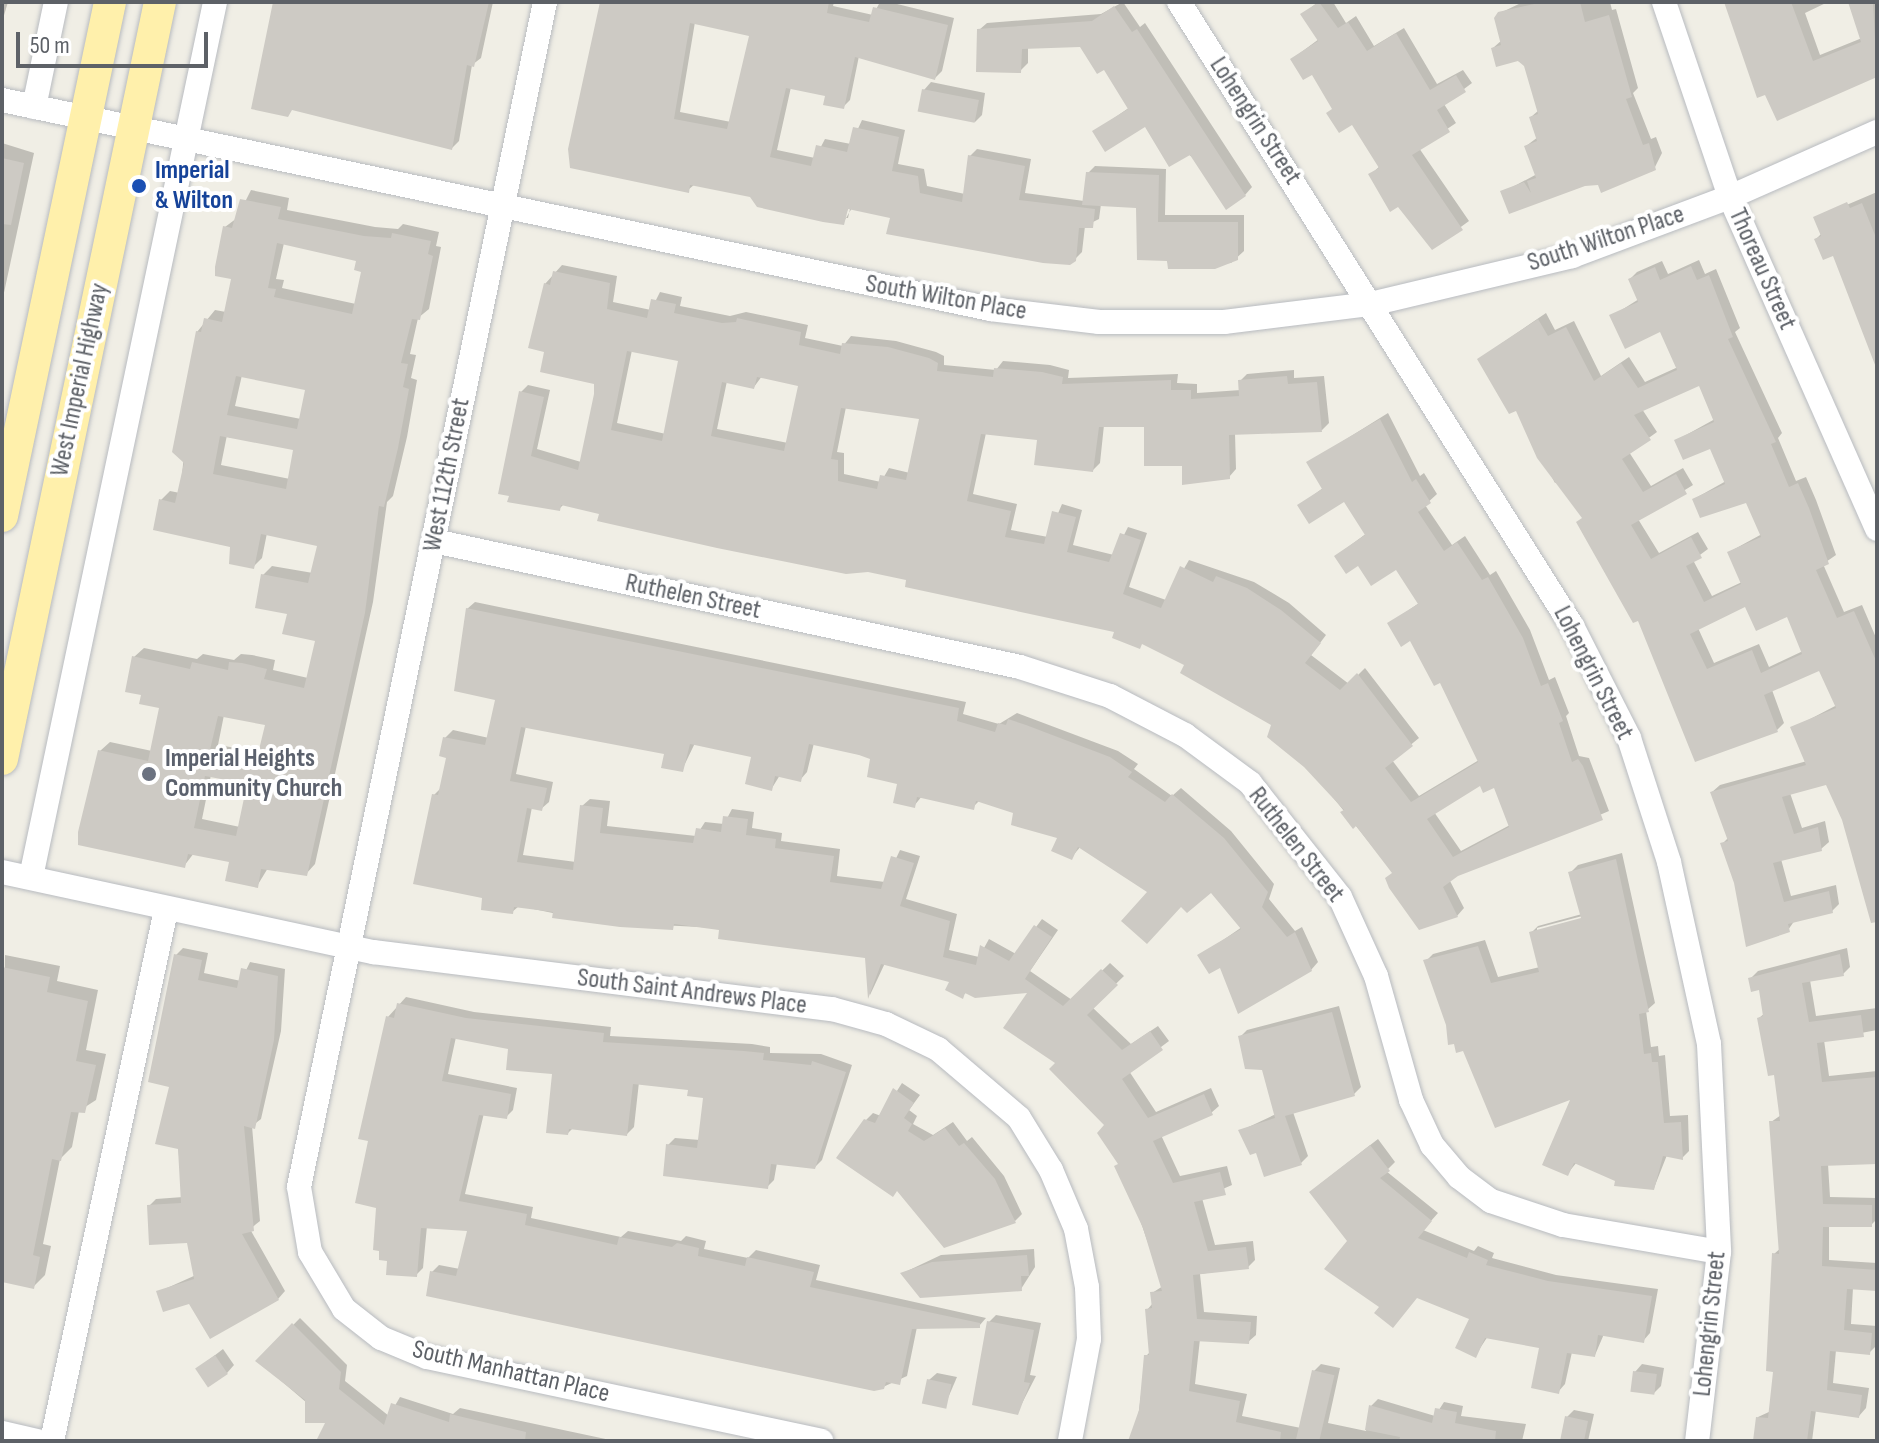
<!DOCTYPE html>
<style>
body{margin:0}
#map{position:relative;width:1879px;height:1443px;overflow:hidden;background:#f0eee5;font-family:"Sofia Sans Condensed",sans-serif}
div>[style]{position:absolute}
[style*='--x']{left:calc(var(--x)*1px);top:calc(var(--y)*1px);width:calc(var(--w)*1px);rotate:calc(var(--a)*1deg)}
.shadow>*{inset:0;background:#0003}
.building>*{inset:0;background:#cdcac4;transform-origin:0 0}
.roads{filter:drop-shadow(0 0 2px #b8bbc0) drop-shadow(0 0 2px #b8bbc0)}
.minor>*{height:24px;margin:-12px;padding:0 12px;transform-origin:12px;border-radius:12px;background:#fff}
.major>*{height:32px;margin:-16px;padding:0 16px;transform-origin:16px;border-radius:16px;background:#fff0ab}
.dots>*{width:22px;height:22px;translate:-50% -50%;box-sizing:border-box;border:4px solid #fff;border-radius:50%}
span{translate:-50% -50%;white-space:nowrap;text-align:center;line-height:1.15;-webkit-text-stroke:8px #fff;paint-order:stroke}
.street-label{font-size:26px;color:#5d6167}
.transit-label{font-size:26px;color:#164399;font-weight:700}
.left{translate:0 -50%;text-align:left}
.worship-label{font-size:26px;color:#5b616d;font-weight:700}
.frame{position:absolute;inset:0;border:4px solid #5d6167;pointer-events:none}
.scale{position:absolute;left:16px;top:32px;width:192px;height:36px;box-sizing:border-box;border:4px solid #5d6167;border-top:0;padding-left:10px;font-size:24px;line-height:28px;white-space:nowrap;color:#5d6167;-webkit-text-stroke:6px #fff;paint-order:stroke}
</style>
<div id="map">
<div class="shadow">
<div style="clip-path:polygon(2px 2px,8px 2px,2px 22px)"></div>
<div style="clip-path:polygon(283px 2px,493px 2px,481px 58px,472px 65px,459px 141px,452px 148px)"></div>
<div style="clip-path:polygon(evenodd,603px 2px,834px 2px,833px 6px,873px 15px,880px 2px,889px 2px,954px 18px,942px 71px,935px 78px,859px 56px,850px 100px,843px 107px,827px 94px,791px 87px,777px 150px,815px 158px,825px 139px,851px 144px,862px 120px,905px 130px,898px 164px,924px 169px,927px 186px,965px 194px,970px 156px,977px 149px,1031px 159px,1025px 193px,1084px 201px,1088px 173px,1095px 166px,1166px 169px,1165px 215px,1244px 215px,1244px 251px,1231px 263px,1170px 267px,1138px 206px,1101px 204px,1099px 219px,1085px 226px,1082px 252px,1074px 260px,852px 208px,843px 223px,751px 195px,695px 184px,688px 190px,603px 2px,695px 22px,751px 34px,731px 122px,680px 112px,695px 22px,603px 2px,852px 200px,848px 218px,844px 218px,852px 200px)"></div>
<div style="clip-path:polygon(1123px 2px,1140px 27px,1145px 23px,1252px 187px,1245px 195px,1146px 124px,1094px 132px,1130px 107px,1104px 67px,1081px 45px,1028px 47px,1028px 63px,1020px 71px,979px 30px,987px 23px,1101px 14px)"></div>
<div style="clip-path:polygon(1318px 2px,1333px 2px,1346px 23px,1356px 16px,1374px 46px,1404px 28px,1437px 84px,1463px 70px,1472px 83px,1444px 104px,1456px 123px,1419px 148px,1469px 221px,1432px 248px,1399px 204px,1391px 210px,1370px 175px,1380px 166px,1352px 122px,1334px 108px,1312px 72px,1292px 59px,1319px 39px,1303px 14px)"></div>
<div style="clip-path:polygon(1523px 2px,1610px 2px,1612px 10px,1616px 9px,1638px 88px,1633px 93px,1651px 139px,1656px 137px,1662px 153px,1653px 171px,1585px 184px,1510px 212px,1503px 192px,1537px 174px,1526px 146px,1538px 137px,1531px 117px,1539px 110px,1526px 65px,1493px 48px,1502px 40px,1500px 13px)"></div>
<div style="clip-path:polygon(1726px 2px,1828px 2px,1805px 13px,1820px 55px,1862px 38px,1851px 2px,1877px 2px,1877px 75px,1778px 118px,1766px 92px,1758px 96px)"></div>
<div style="clip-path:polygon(931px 82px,985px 93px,982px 115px,975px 122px,924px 90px)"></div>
<div style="clip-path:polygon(2px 143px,34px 153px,2px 302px)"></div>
<div style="clip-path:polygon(evenodd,251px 190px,289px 198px,287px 210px,375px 227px,398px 229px,403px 224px,439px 232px,436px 246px,441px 247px,429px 309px,418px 318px,410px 354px,416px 355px,411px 378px,417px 380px,407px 437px,393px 496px,387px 502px,373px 602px,315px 864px,306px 874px,268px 868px,257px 886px,231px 861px,194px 853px,184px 866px,100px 751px,110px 742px,152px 751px,162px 707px,143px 694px,134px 657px,144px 648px,197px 659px,203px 654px,234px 660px,241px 654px,252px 655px,275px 660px,273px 670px,308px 678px,317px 640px,289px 612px,263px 575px,272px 566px,313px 573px,319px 544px,267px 533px,262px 558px,253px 567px,232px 545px,161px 500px,170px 491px,180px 493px,197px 332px,215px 310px,226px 312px,233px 277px,225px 227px,237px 218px,251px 190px,284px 243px,358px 259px,364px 270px,356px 304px,282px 288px,284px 280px,276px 279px,284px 243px,251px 190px,242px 375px,308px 388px,301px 419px,235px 406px,242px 375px,251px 190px,227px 435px,296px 449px,290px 479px,221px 465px,227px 435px,251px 190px,224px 715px,267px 723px,260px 752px,218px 745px,224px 715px,251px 190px,211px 775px,249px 782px,240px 827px,202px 819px,211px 775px)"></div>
<div style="clip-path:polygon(1877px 192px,1877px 365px,1834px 253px,1816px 239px,1822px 233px,1816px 218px)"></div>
<div style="clip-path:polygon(evenodd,1699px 260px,1705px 274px,1716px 269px,1740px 328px,1735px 332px,1782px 433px,1778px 438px,1796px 481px,1806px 477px,1816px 500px,1836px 555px,1823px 564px,1844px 612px,1862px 605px,1877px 640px,1877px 899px,1827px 782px,1790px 793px,1802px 828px,1825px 821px,1829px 842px,1821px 849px,1781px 859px,1791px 896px,1836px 885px,1839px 904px,1832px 911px,1795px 920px,1788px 930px,1736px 883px,1722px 844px,1729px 837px,1712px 792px,1720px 785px,1807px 761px,1793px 728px,1837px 705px,1820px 668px,1772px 690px,1784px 723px,1777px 730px,1639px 618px,1584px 517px,1560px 480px,1555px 483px,1517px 408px,1479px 359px,1546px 313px,1555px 330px,1574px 321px,1601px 376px,1629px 357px,1645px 382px,1678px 367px,1661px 329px,1612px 316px,1639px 299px,1630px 279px,1637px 272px,1662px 261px,1668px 274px,1699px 260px,1700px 383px,1715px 419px,1677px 440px,1711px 446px,1726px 481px,1694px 499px,1747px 500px,1762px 534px,1729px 552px,1742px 582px,1712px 596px,1693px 560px,1708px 549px,1698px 532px,1659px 553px,1638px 519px,1693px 485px,1683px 468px,1651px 486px,1629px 452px,1657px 432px,1642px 409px,1700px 383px,1699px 260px,1746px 605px,1788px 614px,1803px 651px,1769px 667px,1759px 644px,1714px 663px,1698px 628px,1746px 605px)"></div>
<div style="clip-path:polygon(evenodd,562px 265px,617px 276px,613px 302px,651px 310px,660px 292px,682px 297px,680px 306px,730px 316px,746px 312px,808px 325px,805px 338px,843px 346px,851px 336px,896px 341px,936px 352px,944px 356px,944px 365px,996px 370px,1003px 361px,1050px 365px,1069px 370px,1068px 378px,1178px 374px,1177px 383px,1197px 384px,1197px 393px,1241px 390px,1240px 381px,1247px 374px,1294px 370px,1294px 378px,1324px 376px,1329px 423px,1322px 430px,1235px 433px,1236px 469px,1229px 477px,1183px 464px,1146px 425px,1104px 425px,1100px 463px,1093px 470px,1039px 438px,986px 433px,973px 494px,1017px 504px,1011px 530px,1048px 537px,1062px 504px,1082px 510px,1073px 545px,1114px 555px,1128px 527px,1147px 533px,1129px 587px,1166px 600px,1189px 560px,1254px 582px,1289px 603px,1326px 635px,1311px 655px,1349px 684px,1365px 668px,1419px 738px,1392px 760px,1419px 796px,1479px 760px,1440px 680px,1411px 638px,1389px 624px,1419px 603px,1396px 568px,1336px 556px,1367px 533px,1345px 499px,1300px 505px,1323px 488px,1308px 463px,1388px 413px,1420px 476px,1424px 473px,1437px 494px,1425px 505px,1452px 545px,1465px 536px,1490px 575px,1496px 571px,1530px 630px,1549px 680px,1555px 677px,1569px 713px,1566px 716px,1579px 756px,1589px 758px,1609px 811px,1449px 879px,1464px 908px,1457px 916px,1393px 872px,1274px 724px,1186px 665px,1116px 630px,909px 579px,564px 504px,559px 509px,511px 494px,521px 392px,528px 385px,550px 390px,537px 449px,581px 462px,597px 383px,546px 350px,545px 284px,562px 265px,632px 350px,680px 359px,666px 434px,617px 423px,632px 350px,562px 265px,762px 376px,800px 384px,788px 443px,717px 429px,727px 381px,754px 387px,762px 376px,562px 265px,846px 407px,922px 417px,910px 473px,889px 468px,881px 482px,844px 474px,844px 453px,837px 452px,846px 407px,562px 265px,1481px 783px,1495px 786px,1510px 825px,1461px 851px,1434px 812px,1481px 783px)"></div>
<div style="clip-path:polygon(475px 602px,966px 702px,963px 714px,999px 724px,1017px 713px,1118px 751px,1138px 764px,1134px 769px,1172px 796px,1181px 788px,1231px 831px,1274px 884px,1269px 899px,1295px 931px,1302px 927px,1318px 962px,1311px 970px,1221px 965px,1200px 956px,1242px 927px,1211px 890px,1182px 904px,1150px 891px,1081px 846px,1071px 858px,1060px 837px,1016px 811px,980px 800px,973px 807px,922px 796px,914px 806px,900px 782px,873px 758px,814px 743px,807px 772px,800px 780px,780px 775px,772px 788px,754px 756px,695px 743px,682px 770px,666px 752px,526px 726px,516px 774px,553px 782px,549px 802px,541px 809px,532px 807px,523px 855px,576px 862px,582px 806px,590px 799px,610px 801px,607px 826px,696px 836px,705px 822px,724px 824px,732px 809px,754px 812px,752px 828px,782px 833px,781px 841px,840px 849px,837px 876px,885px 882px,900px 850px,920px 856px,906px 899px,957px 914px,949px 950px,979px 957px,989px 939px,1016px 954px,1042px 919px,1058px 930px,1030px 971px,1072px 1000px,1110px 963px,1124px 976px,1092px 1007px,1131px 1044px,1158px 1026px,1169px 1041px,1129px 1071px,1156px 1112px,1211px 1088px,1219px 1106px,1211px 1113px,1161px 1135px,1180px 1176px,1227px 1166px,1232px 1185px,1202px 1198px,1215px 1245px,1253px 1241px,1255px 1260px,1248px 1267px,1200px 1274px,1204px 1312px,1257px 1316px,1256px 1335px,1248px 1342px,1200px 1339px,1195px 1384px,1247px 1394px,1242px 1416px,1301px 1428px,1314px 1371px,1321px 1364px,1340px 1368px,1328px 1423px,1366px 1431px,1371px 1406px,1378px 1399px,1435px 1416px,1444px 1402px,1463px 1406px,1461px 1416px,1526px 1424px,1522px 1441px,1135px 1441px,1146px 1356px,1151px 1351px,1147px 1310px,1153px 1303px,1152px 1293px,1163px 1286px,1107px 1125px,1058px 1063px,1031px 991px,967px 992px,962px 996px,952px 981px,885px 963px,870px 995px,867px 956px,721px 928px,596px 922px,519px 906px,512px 912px,485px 896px,434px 795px,442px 787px,448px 756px,445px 738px,453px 730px,489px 738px,497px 698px,467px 609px)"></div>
<div style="clip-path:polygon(evenodd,1622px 853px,1655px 1003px,1646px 1011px,1651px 1047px,1658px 1046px,1659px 1056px,1665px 1055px,1670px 1116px,1688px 1115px,1689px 1151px,1682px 1158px,1667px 1155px,1654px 1188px,1577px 1162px,1568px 1173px,1574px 1096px,1464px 1049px,1448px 1025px,1426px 961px,1433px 954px,1485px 940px,1498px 977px,1540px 967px,1531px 933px,1538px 926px,1582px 914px,1571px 872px,1578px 865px,1622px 853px,1590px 914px,1591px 918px,1537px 932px,1537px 928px,1590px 914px)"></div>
<div style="clip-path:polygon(183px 948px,208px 953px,204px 973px,241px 981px,250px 962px,285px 969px,281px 1031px,261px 1119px,252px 1126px,260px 1221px,250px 1229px,285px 1291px,278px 1299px,190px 1301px,158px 1292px,196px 1275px,189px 1241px,149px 1206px,156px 1199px,183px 1197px,172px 1085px,176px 955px)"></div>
<div style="clip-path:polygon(1847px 948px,1850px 967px,1843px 974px,1810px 980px,1816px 1016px,1877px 1008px,1877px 1030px,1824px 1040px,1829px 1076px,1877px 1071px,1877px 1158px,1828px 1164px,1830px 1197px,1877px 1198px,1877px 1219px,1871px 1225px,1829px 1225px,1829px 1260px,1877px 1263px,1877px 1289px,1853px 1288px,1851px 1324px,1877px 1326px,1877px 1345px,1869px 1353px,1836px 1350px,1833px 1383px,1869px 1388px,1866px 1408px,1859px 1416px,1816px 1410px,1812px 1441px,1755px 1441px,1758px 1417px,1771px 1411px,1775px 1370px,1774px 1254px,1781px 1248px,1771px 1122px,1781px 1115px,1775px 1073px,1759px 1018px,1765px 1013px,1761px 988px,1751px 978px,1758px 971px)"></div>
<div style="clip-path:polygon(5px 955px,60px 966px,57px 981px,98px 990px,86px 1050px,106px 1054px,96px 1100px,79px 1111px,72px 1147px,60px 1159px,43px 1244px,51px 1246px,45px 1275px,33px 1287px,2px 1280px)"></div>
<div style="clip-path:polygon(406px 997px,474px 1012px,611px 1027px,610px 1036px,752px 1044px,770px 1047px,770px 1053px,821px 1054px,852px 1065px,822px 1160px,815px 1167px,777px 1163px,774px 1180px,767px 1187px,668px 1145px,675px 1138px,700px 1140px,705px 1097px,690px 1088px,639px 1082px,634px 1127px,627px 1134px,573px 1128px,568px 1133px,554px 1072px,511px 1047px,456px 1037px,448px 1074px,517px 1088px,513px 1110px,506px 1117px,484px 1113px,465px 1194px,533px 1207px,531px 1218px,621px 1237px,628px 1231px,681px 1241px,686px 1236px,706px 1241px,704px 1249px,748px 1258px,756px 1250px,820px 1265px,816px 1280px,986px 1318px,979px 1326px,917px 1327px,907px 1376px,883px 1387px,432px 1272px,439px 1265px,460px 1269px,469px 1229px,427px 1226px,423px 1268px,416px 1275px,389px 1259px,371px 1139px,388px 1017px)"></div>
<div style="clip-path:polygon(1339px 1006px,1361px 1087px,1354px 1094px,1293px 1112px,1308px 1156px,1301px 1163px,1258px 1150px,1240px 1131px,1276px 1114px,1264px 1068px,1240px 1037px,1247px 1030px)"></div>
<div style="clip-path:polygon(902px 1083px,920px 1095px,909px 1110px,917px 1116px,913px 1124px,933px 1135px,953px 1122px,967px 1141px,972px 1137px,1004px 1176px,1022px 1214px,1015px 1221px,866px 1120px,873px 1113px,881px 1116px)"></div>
<div style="clip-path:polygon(1378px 1139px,1395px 1162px,1386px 1171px,1438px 1213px,1423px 1230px,1474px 1251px,1478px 1246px,1494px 1253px,1492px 1258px,1556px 1275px,1658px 1289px,1650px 1333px,1643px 1341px,1604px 1334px,1595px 1355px,1572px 1352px,1565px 1384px,1558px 1392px,1541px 1347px,1488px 1336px,1475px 1356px,1471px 1318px,1418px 1296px,1382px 1306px,1319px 1185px)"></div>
<div style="clip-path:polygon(1034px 1249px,1035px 1267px,1021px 1289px,903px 1273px,941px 1255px)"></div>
<div style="clip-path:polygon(996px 1315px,1041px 1323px,1030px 1375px,1036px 1376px,1017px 1413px,989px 1322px)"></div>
<div style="clip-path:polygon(300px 1318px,347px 1365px,345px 1381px,389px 1416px,400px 1397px,453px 1414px,460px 1408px,615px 1441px,318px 1441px,328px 1421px,258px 1361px)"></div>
<div style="clip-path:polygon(223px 1349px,234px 1365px,227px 1373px,197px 1369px)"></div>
<div style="clip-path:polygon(1642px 1364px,1664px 1368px,1661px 1386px,1653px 1394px,1635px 1372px)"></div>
<div style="clip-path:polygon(937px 1373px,957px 1377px,945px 1405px,929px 1380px)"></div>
<div style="clip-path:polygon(1574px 1410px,1594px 1414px,1588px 1441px,1562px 1441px,1567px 1417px)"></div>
</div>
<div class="building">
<div style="clip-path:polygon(273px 2px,489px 2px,474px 67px,467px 65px,452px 150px,292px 110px,288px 117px,251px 109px)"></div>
<div style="clip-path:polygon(evenodd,600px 2px,829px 2px,827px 13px,869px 22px,873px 7px,948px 25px,935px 80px,855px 57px,844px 109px,823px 105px,825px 96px,786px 88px,770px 157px,811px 166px,816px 145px,847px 152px,853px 127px,899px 137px,892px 171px,918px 176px,920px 193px,962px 202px,968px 155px,1025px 166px,1019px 200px,1095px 209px,1093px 228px,1079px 228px,1076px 261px,1070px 265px,1043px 263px,886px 234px,890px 218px,848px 209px,844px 225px,823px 222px,757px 207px,750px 197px,690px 185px,689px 193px,570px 168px,568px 149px,600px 2px,690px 23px,749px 36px,727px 129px,674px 119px,690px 23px)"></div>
<div style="clip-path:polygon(1319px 2px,1338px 28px,1348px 22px,1367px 51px,1396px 33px,1430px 90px,1456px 75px,1466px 92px,1437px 110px,1450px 132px,1412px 155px,1463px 230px,1432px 250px,1398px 207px,1390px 212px,1368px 174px,1379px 168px,1352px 125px,1339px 133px,1326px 113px,1332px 109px,1312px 75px,1303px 80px,1290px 59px,1318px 41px,1300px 14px)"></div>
<div style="clip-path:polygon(1543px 2px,1580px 2px,1585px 22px,1609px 15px,1632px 97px,1626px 99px,1643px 145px,1649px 143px,1656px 170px,1601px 193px,1598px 185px,1585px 186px,1509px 214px,1500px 191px,1524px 182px,1531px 193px,1527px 181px,1536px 178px,1524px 146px,1537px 141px,1529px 117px,1538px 114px,1524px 66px,1518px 61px,1496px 67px,1491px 48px,1501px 45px,1494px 18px,1498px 12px)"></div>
<div style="clip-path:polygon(1724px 2px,1791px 2px,1813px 61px,1861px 42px,1848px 2px,1873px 2px,1877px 77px,1777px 121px,1765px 95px,1757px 98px)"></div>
<div style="clip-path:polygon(1114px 6px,1132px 32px,1137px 29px,1246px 196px,1226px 210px,1190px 155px,1169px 167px,1145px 127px,1105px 152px,1092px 131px,1128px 109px,1104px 70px,1097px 74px,1080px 47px,1022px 49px,1021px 73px,976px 72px,977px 29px,1092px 21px)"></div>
<div style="left:922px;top:89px;width:58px;height:23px;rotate:11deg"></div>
<div style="clip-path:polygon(2px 158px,24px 163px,11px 225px,2px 224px)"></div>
<div style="clip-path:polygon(1086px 172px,1159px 175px,1158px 222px,1238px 222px,1238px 260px,1215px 269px,1168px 269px,1167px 261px,1137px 260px,1136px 208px,1082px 205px)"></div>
<div style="clip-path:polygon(evenodd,240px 199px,281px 207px,278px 219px,364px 236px,391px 238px,392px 233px,431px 241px,428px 254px,433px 256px,420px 320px,412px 319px,401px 363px,408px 364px,403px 387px,409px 389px,398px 448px,384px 507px,379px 506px,365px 613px,307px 876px,261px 869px,258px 888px,225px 881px,229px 862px,188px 854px,185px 868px,78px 845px,78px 832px,98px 750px,148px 761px,159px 708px,139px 704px,141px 695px,125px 692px,132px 656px,190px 669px,192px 662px,228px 670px,229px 662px,242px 663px,267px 669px,264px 679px,304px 688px,315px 641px,282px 634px,287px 614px,255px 608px,261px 574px,308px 583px,317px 546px,261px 534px,254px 569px,229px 564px,230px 547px,153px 530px,159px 499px,175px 503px,184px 463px,172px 452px,196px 331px,201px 332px,204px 318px,222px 322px,231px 279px,215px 276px,215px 267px,223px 226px,232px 228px,240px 199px,277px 243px,356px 261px,354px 270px,361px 272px,352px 314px,274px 297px,276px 289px,268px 288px,277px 243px,240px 199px,236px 376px,305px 390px,297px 429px,227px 415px,236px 376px,240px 199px,220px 436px,293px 450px,286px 489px,213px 474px,220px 436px,240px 199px,218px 716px,265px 725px,256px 762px,209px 754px,218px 716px,240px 199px,205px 776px,247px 784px,236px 836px,194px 828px,205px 776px)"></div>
<div style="clip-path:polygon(1847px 202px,1850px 208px,1862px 203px,1877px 240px,1877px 370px,1833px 256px,1823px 260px,1814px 239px,1821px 236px,1813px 217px)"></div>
<div style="clip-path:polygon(evenodd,1691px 266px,1697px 280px,1709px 275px,1733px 337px,1728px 339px,1776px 442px,1771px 444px,1789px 487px,1798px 483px,1809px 508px,1829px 564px,1816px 570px,1837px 618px,1854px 611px,1877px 663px,1877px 922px,1871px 923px,1842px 820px,1826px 785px,1782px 797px,1794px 834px,1818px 827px,1822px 851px,1773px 863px,1784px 902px,1829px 891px,1833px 913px,1788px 924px,1790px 932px,1746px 947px,1734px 883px,1720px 843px,1728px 841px,1710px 792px,1806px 765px,1790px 727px,1836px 708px,1819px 671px,1764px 695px,1778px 732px,1695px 762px,1638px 621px,1633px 623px,1576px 522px,1582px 518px,1537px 458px,1516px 411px,1509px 414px,1477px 359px,1538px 319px,1548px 336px,1566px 327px,1594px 381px,1621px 363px,1638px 388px,1677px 370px,1660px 332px,1625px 349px,1609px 315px,1638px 302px,1628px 279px,1655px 267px,1660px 280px,1691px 266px,1699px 386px,1714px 422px,1674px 440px,1683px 460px,1710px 449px,1725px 484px,1692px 499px,1700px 518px,1746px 503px,1761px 537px,1727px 552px,1741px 584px,1704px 602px,1686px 566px,1702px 558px,1691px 537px,1651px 559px,1631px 525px,1687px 494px,1676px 474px,1643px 492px,1622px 459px,1651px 440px,1634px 415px,1699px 386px,1691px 266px,1745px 607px,1756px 631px,1787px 617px,1802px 654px,1761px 673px,1752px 650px,1707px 669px,1690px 634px,1745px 607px)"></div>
<div style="clip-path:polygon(evenodd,553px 271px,610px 283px,607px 309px,647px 318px,651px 299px,676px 304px,674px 313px,722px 323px,736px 322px,737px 318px,801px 332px,799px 345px,840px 354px,842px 343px,888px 347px,929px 358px,938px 363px,937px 371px,993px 377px,994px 368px,1042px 372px,1063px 377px,1062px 384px,1171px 380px,1171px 390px,1191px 390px,1191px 399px,1239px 396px,1238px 380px,1287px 376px,1288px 384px,1317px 382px,1322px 432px,1229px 435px,1230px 479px,1182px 485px,1182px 466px,1144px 466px,1144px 427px,1099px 427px,1093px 472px,1034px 465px,1037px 440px,981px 434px,967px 501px,1011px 511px,1005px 537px,1044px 544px,1052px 511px,1076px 517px,1067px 552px,1109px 562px,1120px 533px,1141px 540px,1123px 594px,1161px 608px,1180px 566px,1213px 582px,1216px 576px,1247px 588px,1281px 610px,1321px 643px,1305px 663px,1340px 690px,1357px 673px,1413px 746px,1385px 768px,1411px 802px,1478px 762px,1440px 683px,1434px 686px,1410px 641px,1401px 647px,1387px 623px,1418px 604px,1396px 570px,1371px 586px,1358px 566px,1346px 574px,1334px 556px,1365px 535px,1344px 502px,1309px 524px,1297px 505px,1322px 489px,1306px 462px,1380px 419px,1412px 482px,1416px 479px,1431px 503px,1418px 512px,1444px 551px,1457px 542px,1482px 580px,1488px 577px,1523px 638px,1541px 686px,1548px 683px,1563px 721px,1559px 723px,1572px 762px,1578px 759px,1583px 766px,1603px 820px,1458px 876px,1443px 887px,1458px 917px,1419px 930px,1389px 888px,1385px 878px,1392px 873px,1356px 826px,1353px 829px,1340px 812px,1344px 810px,1304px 767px,1267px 737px,1271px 725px,1180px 673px,1184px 665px,1142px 644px,1140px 649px,1112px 638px,1114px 632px,905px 587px,906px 580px,868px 572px,846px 574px,717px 548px,597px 521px,599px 514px,561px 505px,560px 511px,507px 502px,509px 496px,498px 494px,519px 391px,544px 397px,531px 456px,578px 470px,594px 394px,594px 384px,540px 372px,544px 352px,528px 348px,544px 283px,550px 285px,553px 271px,627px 351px,678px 361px,662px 441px,611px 430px,627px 351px,553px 271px,757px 377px,798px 386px,784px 451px,711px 436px,722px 382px,754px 389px,757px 377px,553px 271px,841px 408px,919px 419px,906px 480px,880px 475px,877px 489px,838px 481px,838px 460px,831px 459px,841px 408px,553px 271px,1480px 786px,1483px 793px,1494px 788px,1509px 827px,1453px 857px,1427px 819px,1480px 786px)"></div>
<div style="clip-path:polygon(466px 608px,959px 708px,957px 721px,995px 732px,998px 723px,1006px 725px,1008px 719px,1026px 725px,1110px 757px,1132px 772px,1128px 777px,1165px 802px,1172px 794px,1224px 838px,1268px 892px,1262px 907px,1287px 937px,1295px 932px,1312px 971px,1238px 1014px,1220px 968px,1209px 974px,1197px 955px,1241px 929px,1211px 893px,1187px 913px,1181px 907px,1147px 944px,1121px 921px,1147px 892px,1078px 847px,1072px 860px,1051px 851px,1057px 838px,1011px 825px,1013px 813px,976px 801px,974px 810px,917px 797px,915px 808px,893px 803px,897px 784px,867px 777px,870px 759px,859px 755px,809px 744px,801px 782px,775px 776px,772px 791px,745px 784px,751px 757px,690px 744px,683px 772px,661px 768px,664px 754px,521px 727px,510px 781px,547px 788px,542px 811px,527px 808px,517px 862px,573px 870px,580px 805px,603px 808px,600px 833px,693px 843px,696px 828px,721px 832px,723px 816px,748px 819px,746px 835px,776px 839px,775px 848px,834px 856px,830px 882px,881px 889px,891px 856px,914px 863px,900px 906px,950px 921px,943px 957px,976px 965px,980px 945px,1009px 961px,1034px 925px,1052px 937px,1025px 979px,1063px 1006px,1101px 969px,1118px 985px,1087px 1015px,1122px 1050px,1150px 1031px,1163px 1050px,1122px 1079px,1148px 1118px,1204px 1094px,1213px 1115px,1153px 1141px,1173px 1183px,1220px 1172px,1226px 1195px,1194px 1202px,1208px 1251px,1246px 1247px,1249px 1269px,1193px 1275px,1197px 1319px,1251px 1322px,1249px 1344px,1194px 1341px,1189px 1391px,1240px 1401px,1236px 1422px,1281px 1432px,1280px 1441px,1128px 1441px,1139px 1410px,1144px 1355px,1149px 1355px,1145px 1309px,1152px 1308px,1150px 1292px,1162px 1291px,1143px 1228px,1114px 1166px,1118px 1164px,1097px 1133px,1104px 1125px,1049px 1069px,1055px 1063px,1003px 1028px,1027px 993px,975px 998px,965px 993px,963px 999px,945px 990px,949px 982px,881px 964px,868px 999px,865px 958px,718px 939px,719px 930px,674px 924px,673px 930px,620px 927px,552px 918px,553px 912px,514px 907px,513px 914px,481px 910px,482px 898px,413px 884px,432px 794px,438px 795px,446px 758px,439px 756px,443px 737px,485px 745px,495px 700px,454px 691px)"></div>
<div style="clip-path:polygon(1616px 859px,1649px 1012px,1639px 1014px,1644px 1054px,1651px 1053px,1652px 1062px,1658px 1062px,1664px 1123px,1681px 1122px,1683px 1160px,1663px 1156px,1654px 1190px,1614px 1186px,1615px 1181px,1574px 1163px,1568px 1176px,1542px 1165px,1570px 1100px,1495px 1128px,1463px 1051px,1456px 1053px,1454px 1044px,1448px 1045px,1446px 1025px,1423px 960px,1478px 946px,1491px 983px,1539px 972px,1529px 932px,1581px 918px,1568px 872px)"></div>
<div style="clip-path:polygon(174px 954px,202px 960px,198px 980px,237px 988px,241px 968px,278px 976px,274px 1040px,255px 1129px,244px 1126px,254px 1231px,242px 1234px,279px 1300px,210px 1339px,189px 1304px,163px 1312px,156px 1291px,194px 1279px,187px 1243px,149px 1245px,147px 1205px,181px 1203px,178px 1149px,155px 1144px,169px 1087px,148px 1082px)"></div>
<div style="clip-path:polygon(1840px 954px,1844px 976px,1802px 983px,1809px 1022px,1861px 1015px,1864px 1037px,1817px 1043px,1822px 1082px,1877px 1077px,1877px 1164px,1821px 1166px,1823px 1204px,1872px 1205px,1872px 1227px,1823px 1227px,1822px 1266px,1877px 1270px,1877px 1291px,1847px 1289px,1844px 1330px,1872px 1333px,1870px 1355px,1830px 1351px,1827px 1390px,1862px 1395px,1859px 1418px,1811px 1411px,1807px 1441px,1753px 1441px,1756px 1417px,1768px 1418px,1773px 1372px,1766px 1371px,1772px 1253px,1779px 1254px,1769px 1121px,1780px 1121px,1774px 1075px,1768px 1076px,1757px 1018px,1763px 1016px,1759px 990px,1751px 992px,1748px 978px)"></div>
<div style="clip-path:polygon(2px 967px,50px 977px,47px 992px,88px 1001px,76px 1061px,96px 1065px,85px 1113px,71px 1112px,61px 1161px,52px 1159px,33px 1255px,40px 1257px,34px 1289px,2px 1282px)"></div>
<div style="clip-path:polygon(397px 1003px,466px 1018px,604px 1033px,603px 1042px,744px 1051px,764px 1053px,763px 1060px,811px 1065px,812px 1061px,846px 1072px,815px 1169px,771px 1164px,768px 1189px,663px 1176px,666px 1144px,697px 1148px,703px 1098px,687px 1096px,688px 1090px,633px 1084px,627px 1136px,569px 1129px,568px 1135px,546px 1133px,552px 1074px,506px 1070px,508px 1049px,451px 1038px,442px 1081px,511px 1094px,507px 1119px,479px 1115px,459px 1201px,527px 1214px,525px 1225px,617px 1245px,619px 1237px,672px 1247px,677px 1243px,699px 1248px,698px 1256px,745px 1266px,747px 1257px,814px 1272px,810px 1287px,980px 1323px,980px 1328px,912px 1329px,900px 1385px,886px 1382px,884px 1389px,874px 1391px,426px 1296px,430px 1271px,456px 1276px,467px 1231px,421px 1228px,417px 1277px,386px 1275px,387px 1261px,379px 1260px,379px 1251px,373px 1250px,376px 1208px,355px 1203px,368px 1141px,358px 1139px,386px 1016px,394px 1018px)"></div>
<div style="clip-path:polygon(1332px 1012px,1355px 1096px,1285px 1116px,1302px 1165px,1264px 1177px,1256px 1153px,1250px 1155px,1238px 1130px,1275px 1118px,1262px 1070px,1245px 1069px,1238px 1036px)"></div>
<div style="clip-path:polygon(893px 1088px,914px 1103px,904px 1118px,912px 1124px,908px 1131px,924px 1141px,945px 1128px,959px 1146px,964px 1143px,995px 1179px,1016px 1223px,944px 1248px,897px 1191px,893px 1197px,836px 1158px,864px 1119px,875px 1123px)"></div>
<div style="clip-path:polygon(1370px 1145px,1390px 1171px,1380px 1178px,1432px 1221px,1418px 1238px,1467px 1258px,1469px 1252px,1488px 1260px,1486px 1265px,1548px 1281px,1652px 1296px,1644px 1343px,1598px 1335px,1595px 1357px,1567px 1353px,1559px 1394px,1531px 1388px,1539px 1348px,1485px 1338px,1476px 1358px,1455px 1348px,1469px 1319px,1417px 1298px,1393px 1328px,1374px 1313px,1379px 1307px,1324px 1269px,1347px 1241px,1309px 1192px)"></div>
<div style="clip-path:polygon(1027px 1255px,1029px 1276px,1021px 1276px,1022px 1291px,920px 1298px,900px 1273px,932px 1262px)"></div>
<div style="clip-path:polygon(987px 1321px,1034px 1330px,1024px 1382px,1030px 1383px,1018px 1415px,972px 1405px)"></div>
<div style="clip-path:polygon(292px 1323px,341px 1372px,339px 1389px,384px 1425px,391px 1403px,449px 1422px,450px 1414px,526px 1432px,525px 1441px,316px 1441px,325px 1423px,305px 1423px,305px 1400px,255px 1361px)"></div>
<div style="left:215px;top:1355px;width:23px;height:24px;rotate:56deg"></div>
<div style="left:1312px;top:1370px;width:23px;height:73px;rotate:13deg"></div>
<div style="left:1633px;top:1371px;width:24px;height:21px;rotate:7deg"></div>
<div style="left:927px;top:1379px;width:25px;height:25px;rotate:12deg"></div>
<div style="clip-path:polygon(1369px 1405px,1432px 1423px,1435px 1408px,1457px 1412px,1455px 1423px,1496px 1431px,1495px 1441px,1399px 1441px,1400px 1437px,1365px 1430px)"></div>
<div style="clip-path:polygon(1565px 1416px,1588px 1421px,1584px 1441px,1560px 1441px)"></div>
</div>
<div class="roads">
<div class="minor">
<div style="--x:545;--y:2;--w:1210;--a:101.73"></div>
<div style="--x:299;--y:1187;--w:66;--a:80.4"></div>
<div style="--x:310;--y:1252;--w:66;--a:59.2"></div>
<div style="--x:344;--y:1309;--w:47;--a:38.1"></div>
<div style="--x:381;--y:1338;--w:50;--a:22.4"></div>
<div style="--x:427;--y:1357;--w:403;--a:12"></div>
<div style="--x:1179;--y:2;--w:737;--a:57.8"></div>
<div style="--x:1572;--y:626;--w:126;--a:63"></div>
<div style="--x:1629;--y:738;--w:130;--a:72.1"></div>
<div style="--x:1669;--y:862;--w:186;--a:77.6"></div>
<div style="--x:1709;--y:1044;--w:208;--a:87.2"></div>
<div style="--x:1719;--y:1252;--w:190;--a:96.6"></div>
<div style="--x:1664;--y:2;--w:206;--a:71.3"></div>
<div style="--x:1730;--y:197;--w:363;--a:66.1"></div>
<div style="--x:2;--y:100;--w:1010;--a:11.94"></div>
<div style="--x:990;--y:309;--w:110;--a:6.8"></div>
<div style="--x:1099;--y:322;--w:125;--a:0"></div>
<div style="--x:1224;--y:322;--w:148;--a:-7"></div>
<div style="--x:1371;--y:304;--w:207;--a:-13.4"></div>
<div style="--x:1572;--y:256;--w:169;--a:-20.5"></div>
<div style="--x:1730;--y:197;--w:161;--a:-23.9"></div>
<div style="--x:34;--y:107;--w:107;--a:-78.2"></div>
<div style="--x:434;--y:541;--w:599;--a:12.13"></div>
<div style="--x:1020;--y:667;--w:95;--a:17.9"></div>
<div style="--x:1110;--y:696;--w:85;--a:27.5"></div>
<div style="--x:1185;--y:735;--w:81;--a:36.4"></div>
<div style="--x:1250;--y:783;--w:145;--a:51.7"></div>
<div style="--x:1340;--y:897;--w:87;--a:65.5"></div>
<div style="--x:1376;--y:976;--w:129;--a:74.2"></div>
<div style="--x:1411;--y:1100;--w:50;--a:65"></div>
<div style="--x:1432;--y:1145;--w:42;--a:49.8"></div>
<div style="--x:1459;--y:1177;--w:40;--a:37"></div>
<div style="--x:1491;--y:1201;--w:76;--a:18.4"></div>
<div style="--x:1563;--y:1225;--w:158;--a:9.8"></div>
<div style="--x:2;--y:872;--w:380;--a:12.2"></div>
<div style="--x:373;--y:952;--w:463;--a:7.1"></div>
<div style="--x:832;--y:1009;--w:56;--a:15.5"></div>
<div style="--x:886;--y:1024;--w:58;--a:25.7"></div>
<div style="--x:938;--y:1049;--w:106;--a:40.4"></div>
<div style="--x:1019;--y:1118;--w:61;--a:58.4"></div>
<div style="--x:1051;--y:1170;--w:64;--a:67"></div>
<div style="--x:1076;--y:1229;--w:59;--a:79.3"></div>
<div style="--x:1087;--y:1287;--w:52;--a:87.8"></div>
<div style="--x:1089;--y:1339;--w:104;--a:100.6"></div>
<div style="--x:31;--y:877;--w:894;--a:-78.12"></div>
<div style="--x:2;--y:1433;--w:37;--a:13"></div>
<div style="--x:52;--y:1441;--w:543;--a:-77.88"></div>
</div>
<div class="major">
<div style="--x:2;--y:516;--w:525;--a:-78.13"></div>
<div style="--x:2;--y:759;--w:773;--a:-78.21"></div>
</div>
</div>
<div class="dots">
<div style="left:139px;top:186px;background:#1a4fb4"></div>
<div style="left:149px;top:774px;background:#6b7280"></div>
</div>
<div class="street-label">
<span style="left:1255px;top:121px;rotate:57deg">Lohengrin Street</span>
<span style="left:1606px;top:239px;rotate:-18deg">South Wilton Place</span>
<span style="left:1762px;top:269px;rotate:66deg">Thoreau Street</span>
<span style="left:946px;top:298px;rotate:10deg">South Wilton Place</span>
<span style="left:80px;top:380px;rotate:-78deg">West Imperial Highway</span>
<span style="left:447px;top:475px;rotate:-79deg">West 112th Street</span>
<span style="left:693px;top:597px;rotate:12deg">Ruthelen Street</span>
<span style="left:1593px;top:673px;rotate:63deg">Lohengrin Street</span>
<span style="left:1296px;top:845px;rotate:52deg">Ruthelen Street</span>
<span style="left:692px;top:992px;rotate:7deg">South Saint Andrews Place</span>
<span style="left:1710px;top:1324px;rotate:-84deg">Lohengrin Street</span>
<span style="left:511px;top:1372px;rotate:13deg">South Manhattan Place</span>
</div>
<div class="transit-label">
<span class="left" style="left:155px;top:186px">Imperial<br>&amp; Wilton</span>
</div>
<div class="worship-label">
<span class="left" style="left:165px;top:774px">Imperial Heights<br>Community Church</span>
</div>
<div class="frame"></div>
<div class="scale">50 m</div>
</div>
